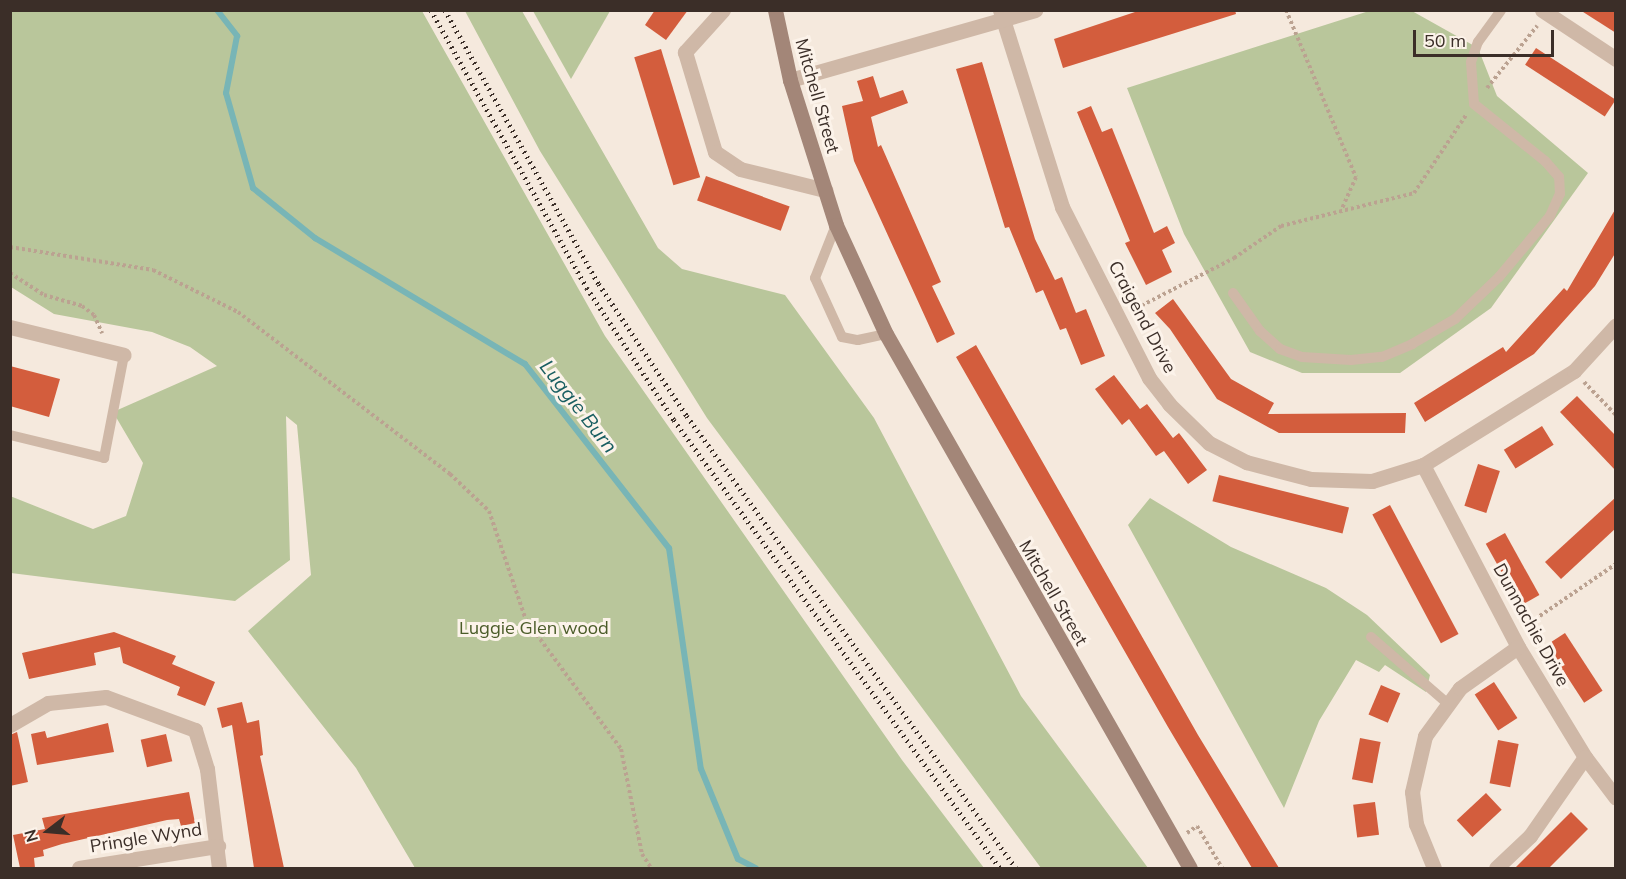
<!DOCTYPE html>
<style>
body{margin:0}
#map{position:relative;width:1626px;height:879px;overflow:hidden;background:#f5e9dd;font-family:Mulish,sans-serif}
div>[style]{position:absolute}
[style*='--x']{left:calc(var(--x)*1px);top:calc(var(--y)*1px);width:calc(var(--w)*1px);rotate:calc(var(--a)*1deg)}
.green>*{inset:0;background:#b9c69b}
.stream>*{height:6px;margin:-3px;padding:0 3px;transform-origin:3px;border-radius:3px;background:#78b5b6}
.building>*{inset:0;background:#d35d3d;transform-origin:0 0}
.path>*{height:4px;margin-top:-2px;transform-origin:0;background:repeating-linear-gradient(90deg,#bba291 0 3px,transparent 0 6px)}
.lane>*{height:10px;margin:-5px;padding:0 5px;transform-origin:5px;border-radius:5px;background:#cfb8a7}
.street>*{height:15px;margin:-7.5px;padding:0 7.5px;transform-origin:7.5px;border-radius:7.5px;background:#cfb8a7}
.secondary>*{height:15px;margin:-7.5px;padding:0 7.5px;transform-origin:7.5px;border-radius:7.5px;background:#a38678}
.rail>*{height:4.5px;margin-top:-2.25px;transform-origin:0;background:repeating-linear-gradient(90deg,#3b2e28 0 1.5px,transparent 0 6px)}
span{translate:-50% -50%;white-space:nowrap;text-align:center;line-height:1.15;-webkit-text-stroke:6px #fcf3ea;paint-order:stroke}
.street-label{font-size:18px;color:#3b2e28}
.park-label{font-size:18px;color:#4b5c29}
.water-label{font-size:20px;color:#195e61;font-style:italic}
.frame{position:absolute;inset:0;border:12px solid #3b2e28;pointer-events:none}
.north{position:absolute;left:18px;top:801px;width:60px;height:60px;-webkit-text-stroke:4px #fcf3ea;paint-order:stroke;rotate:254deg;font-size:16px;font-weight:700;line-height:24px;text-align:center;color:#3b2e28}
.north::after{content:'';display:block;margin:auto;width:21px;height:27px;background:#3b2e28;clip-path:polygon(50% 0,100% 100%,50% 72%,0 100%)}
.scale{position:absolute;left:1413px;top:30px;width:141px;height:27px;box-sizing:border-box;border:3px solid #3b2e28;border-top:0;padding-left:8px;font-size:18px;line-height:21px;white-space:nowrap;color:#3b2e28;-webkit-text-stroke:4px #fcf3ea;paint-order:stroke}
</style>
<div id="map">
<div class="green">
<div style="clip-path:polygon(11px 11px,422px 11px,605px 336px,902px 760px,984px 868px,415px 868px,356px 768px,248px 631px,311px 575px,297px 425px,286px 416px,290px 560px,235px 601px,11px 573px,10px 496px,93px 529px,126px 516px,143px 463px,113px 412px,217px 366px,190px 347px,152px 332px,54px 314px,11px 287px)"></div>
<div style="clip-path:polygon(465px 11px,522px 11px,658px 248px,682px 269px,785px 295px,874px 418px,1021px 696px,1148px 868px,1041px 868px,707px 418px,540px 151px)"></div>
<div style="clip-path:polygon(533px 11px,610px 11px,571px 79px)"></div>
<div style="clip-path:polygon(1369px 11px,1412px 11px,1478px 48px,1497px 96px,1588px 173px,1491px 308px,1400px 373px,1302px 373px,1250px 352px,1184px 234px,1127px 88px)"></div>
<div style="clip-path:polygon(1150px 498px,1231px 547px,1326px 588px,1367px 615px,1430px 675px,1426px 692px,1385px 665px,1379px 672px,1356px 660px,1319px 721px,1284px 808px,1128px 525px)"></div>
</div>
<div class="stream">
<div style="--x:217;--y:10;--w:33;--a:52"></div>
<div style="--x:237;--y:36;--w:58;--a:100.9"></div>
<div style="--x:226;--y:93;--w:99;--a:74.1"></div>
<div style="--x:253;--y:188;--w:80;--a:38.9"></div>
<div style="--x:315;--y:238;--w:245;--a:31"></div>
<div style="--x:525;--y:364;--w:234;--a:52"></div>
<div style="--x:669;--y:548;--w:223;--a:81.8"></div>
<div style="--x:701;--y:769;--w:97;--a:67.7"></div>
<div style="--x:738;--y:859;--w:20;--a:27"></div>
</div>
<div class="building">
<div style="clip-path:polygon(655px 10px,688px 10px,666px 40px,645px 25px)"></div>
<div style="clip-path:polygon(1141px 10px,1235px 10px,1236px 14px,1063px 68px,1054px 39px)"></div>
<div style="clip-path:polygon(1580px 10px,1616px 10px,1616px 33px)"></div>
<div style="left:1536px;top:48px;width:95px;height:20px;rotate:33deg"></div>
<div style="left:661px;top:49px;width:134px;height:28px;rotate:73deg"></div>
<div style="clip-path:polygon(982px 62px,1035px 239px,1055px 280px,1062px 277px,1076px 313px,1086px 309px,1105px 356px,1081px 365px,1066px 328px,1060px 330px,1043px 290px,1036px 293px,1009px 227px,1005px 228px,956px 69px)"></div>
<div style="clip-path:polygon(873px 76px,880px 98px,903px 90px,908px 103px,871px 117px,878px 147px,881px 145px,941px 282px,932px 286px,955px 334px,937px 343px,854px 161px,842px 106px,863px 101px,857px 81px)"></div>
<div style="clip-path:polygon(1091px 106px,1102px 132px,1112px 128px,1154px 233px,1167px 226px,1175px 243px,1162px 250px,1172px 272px,1146px 285px,1125px 243px,1130px 241px,1077px 112px)"></div>
<div style="left:706px;top:176px;width:89px;height:26px;rotate:20deg"></div>
<div style="clip-path:polygon(1616px 208px,1616px 252px,1595px 286px,1534px 354px,1425px 422px,1414px 403px,1503px 347px,1506px 352px,1564px 288px,1567px 291px)"></div>
<div style="clip-path:polygon(1173px 299px,1231px 379px,1274px 403px,1268px 414px,1406px 413px,1405px 433px,1279px 433px,1217px 399px,1170px 329px,1155px 313px)"></div>
<div style="clip-path:polygon(976px 345px,1198px 735px,1279px 868px,1252px 868px,1168px 727px,956px 357px)"></div>
<div style="clip-path:polygon(10px 366px,60px 379px,49px 417px,10px 406px)"></div>
<div style="clip-path:polygon(1114px 375px,1140px 409px,1147px 404px,1173px 438px,1179px 433px,1207px 470px,1188px 484px,1164px 451px,1156px 456px,1129px 419px,1122px 425px,1095px 389px)"></div>
<div style="clip-path:polygon(1577px 396px,1616px 436px,1616px 471px,1560px 412px)"></div>
<div style="left:1542px;top:426px;width:22px;height:45px;rotate:58deg"></div>
<div style="left:1478px;top:464px;width:23px;height:44px;rotate:18deg"></div>
<div style="left:1219px;top:475px;width:134px;height:27px;rotate:14deg"></div>
<div style="clip-path:polygon(1616px 497px,1616px 528px,1561px 579px,1545px 562px)"></div>
<div style="left:1390px;top:505px;width:146px;height:20px;rotate:62deg"></div>
<div style="left:1505px;top:533px;width:71px;height:22px;rotate:61deg"></div>
<div style="clip-path:polygon(114px 632px,176px 656px,172px 664px,215px 682px,205px 706px,177px 695px,180px 687px,123px 663px,120px 647px,94px 653px,96px 665px,29px 679px,22px 653px)"></div>
<div style="left:1565px;top:633px;width:69px;height:22px;rotate:57deg"></div>
<div style="left:1494px;top:682px;width:43px;height:23px;rotate:57deg"></div>
<div style="left:1381px;top:685px;width:21px;height:32px;rotate:23deg"></div>
<div style="clip-path:polygon(242px 702px,247px 723px,259px 720px,263px 755px,260px 756px,284px 868px,254px 868px,232px 725px,222px 728px,217px 708px)"></div>
<div style="clip-path:polygon(108px 723px,114px 752px,37px 765px,31px 734px,45px 731px,47px 738px)"></div>
<div style="clip-path:polygon(17px 732px,28px 782px,10px 786px,10px 735px)"></div>
<div style="left:166px;top:734px;width:28px;height:26px;rotate:77deg"></div>
<div style="left:1360px;top:738px;width:21px;height:42px;rotate:11deg"></div>
<div style="left:1498px;top:740px;width:21px;height:44px;rotate:11deg"></div>
<div style="clip-path:polygon(189px 792px,195px 823px,181px 826px,179px 819px,167px 820px,62px 844px,43px 850px,44px 856px,34px 858px,35px 868px,20px 868px,13px 835px,45px 829px,42px 818px)"></div>
<div style="left:1486px;top:793px;width:23px;height:40px;rotate:47deg"></div>
<div style="left:1375px;top:802px;width:33px;height:22px;rotate:83deg"></div>
<div style="clip-path:polygon(1571px 812px,1588px 829px,1549px 868px,1515px 868px)"></div>
</div>
<div class="path">
<div style="--x:1286;--y:10;--w:181;--a:67.3"></div>
<div style="--x:1356;--y:177;--w:35;--a:114"></div>
<div style="--x:1487;--y:88;--w:80;--a:-51.1"></div>
<div style="--x:10;--y:247;--w:145;--a:9.1"></div>
<div style="--x:153;--y:270;--w:95;--a:26.3"></div>
<div style="--x:238;--y:312;--w:267;--a:37.4"></div>
<div style="--x:450;--y:474;--w:54;--a:43.5"></div>
<div style="--x:489;--y:511;--w:115;--a:71.3"></div>
<div style="--x:526;--y:620;--w:160;--a:53.6"></div>
<div style="--x:621;--y:749;--w:107;--a:78.7"></div>
<div style="--x:642;--y:854;--w:17;--a:57"></div>
<div style="--x:10;--y:273;--w:40;--a:32.9"></div>
<div style="--x:44;--y:295;--w:40;--a:16"></div>
<div style="--x:82;--y:306;--w:15;--a:37"></div>
<div style="--x:94;--y:315;--w:20;--a:66"></div>
<div style="--x:1131;--y:311;--w:116;--a:-27.2"></div>
<div style="--x:1234;--y:258;--w:57;--a:-34.2"></div>
<div style="--x:1281;--y:226;--w:137;--a:-13.9"></div>
<div style="--x:1414;--y:193;--w:94;--a:-56.3"></div>
<div style="--x:1584;--y:382;--w:46;--a:45.9"></div>
<div style="--x:1525;--y:626;--w:110;--a:-34.3"></div>
<div style="--x:1187;--y:833;--w:12;--a:-35"></div>
<div style="--x:1197;--y:826;--w:49;--a:59.2"></div>
</div>
<div class="lane">
<div style="--x:836;--y:225;--w:57;--a:111.6"></div>
<div style="--x:815;--y:278;--w:65;--a:65.4"></div>
<div style="--x:842;--y:337;--w:16;--a:11"></div>
<div style="--x:858;--y:340;--w:29;--a:-12"></div>
<div style="--x:1233;--y:293;--w:47;--a:54.6"></div>
<div style="--x:1260;--y:331;--w:27;--a:42"></div>
<div style="--x:1280;--y:349;--w:23;--a:20"></div>
<div style="--x:1302;--y:357;--w:49;--a:3.5"></div>
<div style="--x:1351;--y:360;--w:31;--a:-6"></div>
<div style="--x:1382;--y:357;--w:33;--a:-23"></div>
<div style="--x:1412;--y:344;--w:50;--a:-30.2"></div>
<div style="--x:1455;--y:319;--w:61;--a:-43.7"></div>
<div style="--x:1499;--y:277;--w:80;--a:-50.1"></div>
<div style="--x:1550;--y:216;--w:24;--a:-66"></div>
<div style="--x:1560;--y:194;--w:17;--a:-93"></div>
<div style="--x:1559;--y:177;--w:21;--a:-131"></div>
<div style="--x:1545;--y:161;--w:91;--a:-141.2"></div>
<div style="--x:1474;--y:104;--w:42;--a:-94.1"></div>
<div style="--x:1471;--y:62;--w:21;--a:-71"></div>
<div style="--x:1478;--y:42;--w:39;--a:-54"></div>
<div style="--x:10;--y:435;--w:97;--a:13.7"></div>
<div style="--x:104;--y:458;--w:105;--a:-79"></div>
<div style="--x:1371;--y:637;--w:101;--a:41"></div>
</div>
<div class="street">
<div style="--x:723;--y:10;--w:57;--a:132.1"></div>
<div style="--x:685;--y:52;--w:104;--a:73.3"></div>
<div style="--x:715;--y:152;--w:30;--a:34"></div>
<div style="--x:740;--y:169;--w:88;--a:13.9"></div>
<div style="--x:1000;--y:10;--w:207;--a:72.5"></div>
<div style="--x:1062;--y:207;--w:192;--a:63"></div>
<div style="--x:1149;--y:378;--w:33;--a:52"></div>
<div style="--x:1169;--y:404;--w:56;--a:44.3"></div>
<div style="--x:1209;--y:443;--w:42;--a:27.2"></div>
<div style="--x:1246;--y:462;--w:67;--a:14.7"></div>
<div style="--x:1311;--y:479;--w:61;--a:1.9"></div>
<div style="--x:1372;--y:481;--w:53;--a:-17.4"></div>
<div style="--x:1423;--y:465;--w:178;--a:-31.9"></div>
<div style="--x:1574;--y:371;--w:62;--a:-47.6"></div>
<div style="--x:1542;--y:10;--w:89;--a:33.5"></div>
<div style="--x:790;--y:80;--w:255;--a:-15.9"></div>
<div style="--x:10;--y:327;--w:117;--a:13.8"></div>
<div style="--x:1423;--y:465;--w:205;--a:62.4"></div>
<div style="--x:1518;--y:647;--w:129;--a:58.7"></div>
<div style="--x:1585;--y:757;--w:51;--a:52.9"></div>
<div style="--x:10;--y:725;--w:44;--a:-30.1"></div>
<div style="--x:48;--y:703;--w:58;--a:-5.9"></div>
<div style="--x:106;--y:697;--w:95;--a:20.3"></div>
<div style="--x:195;--y:730;--w:41;--a:72.9"></div>
<div style="--x:207;--y:769;--w:100;--a:83.1"></div>
<div style="--x:79;--y:868;--w:141;--a:-9"></div>
<div style="--x:1434;--y:868;--w:48;--a:-112.2"></div>
<div style="--x:1416;--y:824;--w:32;--a:-97"></div>
<div style="--x:1412;--y:792;--w:57;--a:-76.9"></div>
<div style="--x:1425;--y:736;--w:59;--a:-53.9"></div>
<div style="--x:1460;--y:688;--w:71;--a:-35.3"></div>
<div style="--x:1496;--y:868;--w:47;--a:-43.3"></div>
<div style="--x:1530;--y:836;--w:96;--a:-55.2"></div>
</div>
<div class="secondary">
<div style="--x:775;--y:10;--w:72;--a:77.9"></div>
<div style="--x:790;--y:80;--w:152;--a:72.4"></div>
<div style="--x:836;--y:225;--w:120;--a:65.4"></div>
<div style="--x:886;--y:334;--w:614;--a:60.35"></div>
</div>
<div class="rail">
<div style="--x:431;--y:10;--w:319;--a:60.7"></div>
<div style="--x:587;--y:288;--w:158;--a:56.6"></div>
<div style="--x:674;--y:420;--w:554;--a:53.96"></div>
<div style="--x:445;--y:10;--w:314;--a:60.7"></div>
<div style="--x:599;--y:284;--w:159;--a:56.3"></div>
<div style="--x:687;--y:416;--w:559;--a:53.95"></div>
</div>
<div class="street-label">
<span style="left:817px;top:96px;rotate:74deg">Mitchell Street</span>
<span style="left:1142px;top:317px;rotate:62deg">Craigend Drive</span>
<span style="left:1053px;top:593px;rotate:60deg">Mitchell Street</span>
<span style="left:1531px;top:625px;rotate:61deg">Dunnachie Drive</span>
<span style="left:146px;top:838px;rotate:-9deg">Pringle Wynd</span>
</div>
<div class="park-label">
<span style="left:534px;top:628px">Luggie Glen wood</span>
</div>
<div class="water-label">
<span style="left:579px;top:406px;rotate:52deg">Luggie Burn</span>
</div>
<div class="frame"></div>
<div class="north">N</div>
<div class="scale">50 m</div>
</div>
